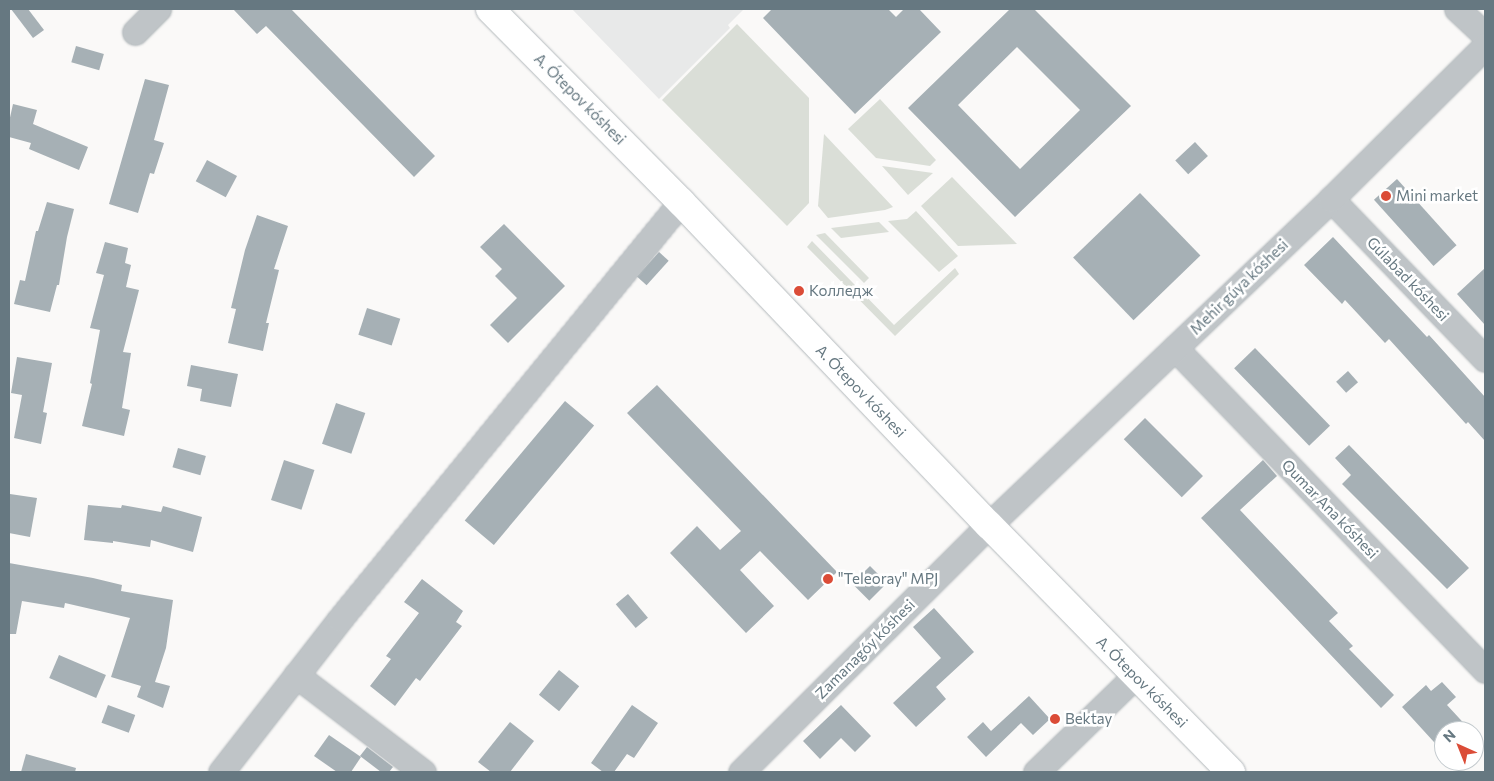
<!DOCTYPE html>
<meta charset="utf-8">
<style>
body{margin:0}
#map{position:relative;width:1494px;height:781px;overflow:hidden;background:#faf9f8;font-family:Commissioner,sans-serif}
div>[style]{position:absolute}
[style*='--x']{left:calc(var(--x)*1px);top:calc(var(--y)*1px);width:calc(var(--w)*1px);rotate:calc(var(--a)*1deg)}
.built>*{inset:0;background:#e8e9e9}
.green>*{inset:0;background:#daded7}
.building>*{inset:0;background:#a6b0b5;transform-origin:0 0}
.roads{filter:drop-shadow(0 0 1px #b3b9bc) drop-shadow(0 0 1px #b3b9bc)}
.minor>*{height:25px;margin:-12.5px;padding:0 12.5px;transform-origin:12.5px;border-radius:12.5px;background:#bfc4c7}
.major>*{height:28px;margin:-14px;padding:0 14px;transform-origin:14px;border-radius:14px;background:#fff}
.dots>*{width:14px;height:14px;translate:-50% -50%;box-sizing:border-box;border:2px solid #fff;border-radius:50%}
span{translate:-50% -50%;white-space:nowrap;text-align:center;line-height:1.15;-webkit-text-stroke:5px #fff;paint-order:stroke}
.street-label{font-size:15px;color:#667881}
.poi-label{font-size:15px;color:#667881}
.left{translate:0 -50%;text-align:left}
.frame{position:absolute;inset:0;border:10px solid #667881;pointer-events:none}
.north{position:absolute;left:1434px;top:721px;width:50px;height:50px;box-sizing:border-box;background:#fff;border:1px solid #c2c9cd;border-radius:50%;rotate:316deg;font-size:14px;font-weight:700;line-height:20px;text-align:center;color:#667881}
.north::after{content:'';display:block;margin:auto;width:18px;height:22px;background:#db4c37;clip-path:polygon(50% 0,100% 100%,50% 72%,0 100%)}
</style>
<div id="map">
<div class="built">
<div style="clip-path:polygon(572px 9px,744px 9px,728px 25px,730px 28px,659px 99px)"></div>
</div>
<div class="green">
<div style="clip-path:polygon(737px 24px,809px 98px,809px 203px,787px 226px,662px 100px)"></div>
<div style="clip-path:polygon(880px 99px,936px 160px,930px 166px,876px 158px,848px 129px)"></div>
<div style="clip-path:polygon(824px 134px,893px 207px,885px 210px,828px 218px,818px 206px)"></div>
<div style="clip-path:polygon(882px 166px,933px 173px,908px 195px)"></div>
<div style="clip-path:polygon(952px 177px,1017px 244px,958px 246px,921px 206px)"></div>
<div style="clip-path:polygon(916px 211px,958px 256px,939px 272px,888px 221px,907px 219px)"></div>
<div style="clip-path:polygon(879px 222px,889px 232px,841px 238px,831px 228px)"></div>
<div style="clip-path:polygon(825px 233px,869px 278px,864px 283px,816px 235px)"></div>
<div style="clip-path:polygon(812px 241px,894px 325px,955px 268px,959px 274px,895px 336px,807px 247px)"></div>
</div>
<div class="building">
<div style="clip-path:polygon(11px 9px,28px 9px,44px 30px,33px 38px)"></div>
<div style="clip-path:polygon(233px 9px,291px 9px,435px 156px,414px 177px,266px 26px,257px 34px)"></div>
<div style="clip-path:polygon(772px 9px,888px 9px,896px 17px,904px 9px,919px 9px,941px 32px,855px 114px,763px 18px)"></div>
<div style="clip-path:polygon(evenodd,1010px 9px,1034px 9px,1131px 106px,1015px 217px,908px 108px,1010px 9px,1017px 47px,1080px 110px,1020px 169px,958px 105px,1017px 47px)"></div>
<div style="left:76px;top:46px;width:29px;height:17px;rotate:16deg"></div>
<div style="clip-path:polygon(145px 79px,169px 85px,154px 140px,164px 143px,154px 174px,150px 173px,138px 213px,109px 204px)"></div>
<div style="clip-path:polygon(13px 104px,37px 110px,33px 124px,88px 147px,79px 170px,29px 149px,31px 143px,9px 137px,9px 122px)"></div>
<div style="left:1195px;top:142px;width:19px;height:27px;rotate:47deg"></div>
<div style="left:207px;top:160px;width:34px;height:24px;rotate:28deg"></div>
<div style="left:1397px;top:179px;width:89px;height:31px;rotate:48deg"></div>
<div style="left:1140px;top:193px;width:87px;height:93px;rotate:46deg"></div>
<div style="clip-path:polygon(47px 202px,74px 209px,67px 237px,59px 285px,57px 285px,50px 312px,14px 304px,20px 280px,25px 281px,36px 231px,38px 231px)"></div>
<div style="clip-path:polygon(257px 215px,288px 226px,274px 269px,279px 270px,266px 323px,269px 323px,263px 351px,228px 343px,236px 309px,231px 308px,245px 250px)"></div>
<div style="clip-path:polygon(504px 224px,565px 286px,508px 343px,490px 325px,517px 298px,495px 276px,502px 269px,480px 247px)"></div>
<div style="clip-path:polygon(1333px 237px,1427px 337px,1429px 335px,1485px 397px,1485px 441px,1468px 422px,1466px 424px,1389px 339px,1385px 343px,1345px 300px,1342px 304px,1304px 265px)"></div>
<div style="clip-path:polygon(105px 242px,128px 248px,125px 263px,131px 265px,126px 287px,139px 290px,123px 352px,131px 353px,122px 408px,130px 410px,124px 436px,82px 426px,92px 384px,90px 383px,100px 330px,90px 328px,104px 275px,96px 273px)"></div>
<div style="left:659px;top:252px;width:13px;height:33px;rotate:42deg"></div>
<div style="clip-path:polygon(1485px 268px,1485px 325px,1457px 294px)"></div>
<div style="left:367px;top:308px;width:35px;height:28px;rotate:18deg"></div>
<div style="left:1255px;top:348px;width:108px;height:29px;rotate:46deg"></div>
<div style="clip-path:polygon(17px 357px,52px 363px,43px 412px,47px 413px,41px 444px,14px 438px,22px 395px,11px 393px)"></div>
<div style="clip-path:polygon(191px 365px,238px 374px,231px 407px,200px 401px,202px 389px,187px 386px)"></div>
<div style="left:1348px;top:371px;width:15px;height:16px;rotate:48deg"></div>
<div style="clip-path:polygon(657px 385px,837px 572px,808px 600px,760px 551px,740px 570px,774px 606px,746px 633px,670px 553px,697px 526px,720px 550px,741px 531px,627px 413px)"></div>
<div style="left:565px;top:401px;width:38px;height:156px;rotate:40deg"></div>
<div style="left:336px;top:403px;width:31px;height:43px;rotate:19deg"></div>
<div style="left:1145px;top:418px;width:82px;height:30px;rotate:45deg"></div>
<div style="clip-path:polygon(1349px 445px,1469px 568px,1447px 589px,1342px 484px,1351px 475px,1335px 458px)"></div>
<div style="left:178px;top:448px;width:29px;height:20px;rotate:16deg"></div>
<div style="left:284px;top:460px;width:32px;height:42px;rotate:18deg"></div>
<div style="clip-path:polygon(1263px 460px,1277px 476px,1240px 510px,1338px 613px,1329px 621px,1353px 646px,1349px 649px,1394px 695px,1381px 708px,1201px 518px)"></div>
<div style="clip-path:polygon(10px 494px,37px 498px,30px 537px,9px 533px)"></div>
<div style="clip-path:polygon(88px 505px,121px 508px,122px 505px,161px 512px,163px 506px,202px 517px,193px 552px,151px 540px,150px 547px,113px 541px,113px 543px,84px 540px)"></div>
<div style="clip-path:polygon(9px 563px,93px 578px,122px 585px,121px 591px,173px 600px,166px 648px,155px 682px,170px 686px,163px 708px,137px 697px,141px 686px,111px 677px,130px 618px,65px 603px,64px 608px,22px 601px,16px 634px,9px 634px)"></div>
<div style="left:870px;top:566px;width:24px;height:25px;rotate:45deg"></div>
<div style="clip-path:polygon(422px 579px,463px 611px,456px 622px,462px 626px,420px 681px,416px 678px,395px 706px,370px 686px,391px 659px,386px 656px,419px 613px,404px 602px)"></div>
<div style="left:628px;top:594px;width:31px;height:16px;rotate:50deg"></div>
<div style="clip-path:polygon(934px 608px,974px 652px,936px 687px,946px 699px,916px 727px,893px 703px,941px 658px,913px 627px)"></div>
<div style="left:59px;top:655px;width:51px;height:25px;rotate:23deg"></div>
<div style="left:559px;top:670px;width:26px;height:32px;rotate:39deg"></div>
<div style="clip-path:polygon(1442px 682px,1456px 697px,1447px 705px,1471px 731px,1444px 731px,1444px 753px,1402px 707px,1426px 685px,1431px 691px)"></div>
<div style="clip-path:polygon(1029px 696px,1050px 719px,1033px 735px,1021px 723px,986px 757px,967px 737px,983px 722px,991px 731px)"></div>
<div style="left:108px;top:705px;width:29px;height:19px;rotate:20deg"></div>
<div style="clip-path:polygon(632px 705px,658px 723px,634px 758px,627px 754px,614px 772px,603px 772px,591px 763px)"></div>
<div style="clip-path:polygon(841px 705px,871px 736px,855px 752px,841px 738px,820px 759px,803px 741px)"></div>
<div style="clip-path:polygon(510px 722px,534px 741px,510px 772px,491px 772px,478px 762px)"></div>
<div style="clip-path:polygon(329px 735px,361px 757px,351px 772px,337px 772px,314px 756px)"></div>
<div style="clip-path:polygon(367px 747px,393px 767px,389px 772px,381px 772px,360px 756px)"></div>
<div style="clip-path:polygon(26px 754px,76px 768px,75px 772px,21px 772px)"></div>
</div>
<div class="roads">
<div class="minor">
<div style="--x:1457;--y:9;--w:38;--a:43"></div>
<div style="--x:135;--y:32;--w:33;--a:-45"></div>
<div style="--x:1331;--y:199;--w:222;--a:46.1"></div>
<div style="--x:1175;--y:348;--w:447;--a:46.1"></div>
<div style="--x:296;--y:675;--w:160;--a:37.4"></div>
<div style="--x:221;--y:772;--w:194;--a:-52.1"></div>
<div style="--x:340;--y:619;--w:539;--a:-50.73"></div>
<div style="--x:741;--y:772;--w:350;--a:-44.9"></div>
<div style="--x:989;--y:525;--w:472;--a:-43.6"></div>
<div style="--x:1331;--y:199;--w:217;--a:-44.8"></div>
<div style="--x:1036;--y:772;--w:139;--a:-44.1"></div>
</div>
<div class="major">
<div style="--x:490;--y:9;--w:272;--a:45.3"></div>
<div style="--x:681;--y:202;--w:446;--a:46.4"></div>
<div style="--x:989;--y:525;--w:346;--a:45.6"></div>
</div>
</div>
<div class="dots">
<div style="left:1386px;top:196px;background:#db4c37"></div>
<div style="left:799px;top:291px;background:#db4c37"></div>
<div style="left:828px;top:579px;background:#db4c37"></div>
<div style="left:1055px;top:719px;background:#db4c37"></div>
</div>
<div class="street-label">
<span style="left:580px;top:99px;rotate:45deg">A. Ótepov kóshesi</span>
<span style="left:1408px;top:279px;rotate:46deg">Gúlabad kóshesi</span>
<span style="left:1239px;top:287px;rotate:-44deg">Mehir gúyа kóshesi</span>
<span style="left:861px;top:391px;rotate:46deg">A. Ótepov kóshesi</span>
<span style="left:1330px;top:509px;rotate:46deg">Qumar Ana kóshesi</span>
<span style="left:865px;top:649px;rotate:-45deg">Zamanagóy kóshesi</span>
<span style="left:1142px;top:682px;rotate:45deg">A. Ótepov kóshesi</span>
</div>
<div class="poi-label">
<span class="left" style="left:1396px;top:196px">Mini market</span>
<span class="left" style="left:809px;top:291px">Колледж</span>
<span class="left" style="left:838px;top:579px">"Teleoray" MPJ</span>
<span class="left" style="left:1065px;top:719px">Bektay</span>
</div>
<div class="frame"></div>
<div class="north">N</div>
</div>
